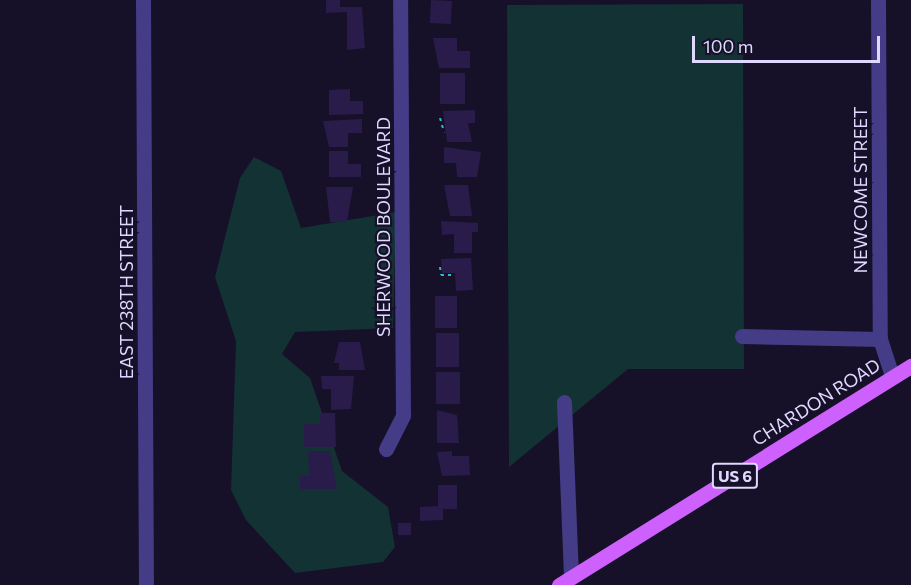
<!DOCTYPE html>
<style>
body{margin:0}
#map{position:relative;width:911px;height:585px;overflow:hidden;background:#161029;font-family:Commissioner,sans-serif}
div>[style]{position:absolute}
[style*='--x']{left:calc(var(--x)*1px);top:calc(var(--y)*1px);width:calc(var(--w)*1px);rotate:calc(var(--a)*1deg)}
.green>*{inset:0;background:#133233}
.building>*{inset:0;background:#291c4a;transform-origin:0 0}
.path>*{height:2px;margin-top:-1px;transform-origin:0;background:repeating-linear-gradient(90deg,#31b9ba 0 3px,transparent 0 7.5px)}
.minor>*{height:15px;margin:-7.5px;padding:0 7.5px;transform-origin:7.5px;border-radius:7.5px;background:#443c87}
.major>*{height:15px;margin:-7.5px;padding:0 7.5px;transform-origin:7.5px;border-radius:7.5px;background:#ce60fe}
span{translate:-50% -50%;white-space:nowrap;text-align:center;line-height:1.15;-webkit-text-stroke:4.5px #161029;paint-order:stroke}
.shield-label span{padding:2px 4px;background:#161029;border:2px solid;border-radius:4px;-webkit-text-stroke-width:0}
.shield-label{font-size:16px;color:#dfd8ff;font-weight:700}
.street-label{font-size:18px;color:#dfd8ff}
.scale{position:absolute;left:692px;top:36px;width:188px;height:27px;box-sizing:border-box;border:3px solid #dfd8ff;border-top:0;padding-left:8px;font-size:18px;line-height:21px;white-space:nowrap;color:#dfd8ff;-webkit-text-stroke:4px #161029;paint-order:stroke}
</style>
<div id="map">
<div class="green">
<div style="clip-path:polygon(743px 4px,744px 369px,628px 369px,509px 467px,507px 5px)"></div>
<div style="clip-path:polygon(254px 157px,281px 171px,301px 228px,396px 212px,393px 328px,295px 332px,282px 354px,310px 378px,342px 471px,388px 507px,395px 547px,383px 562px,295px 573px,246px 520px,231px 490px,236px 341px,215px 277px,240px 178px)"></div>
</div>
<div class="building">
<div style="clip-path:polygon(326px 0,340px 0,340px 7px,362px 7px,365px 48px,347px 50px,347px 12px,326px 13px)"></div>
<div style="left:431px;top:0;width:21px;height:23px;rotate:3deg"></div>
<div style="clip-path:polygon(433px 38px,457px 38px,457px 51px,470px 51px,470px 68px,439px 68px)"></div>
<div style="left:465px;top:73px;width:31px;height:25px;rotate:90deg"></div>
<div style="clip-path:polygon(350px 89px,350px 101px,363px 101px,363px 114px,329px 115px,329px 90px)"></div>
<div style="clip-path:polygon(475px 110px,475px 123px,468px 123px,472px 142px,447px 142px,443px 111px)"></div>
<div style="clip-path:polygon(362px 119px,362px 133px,348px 133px,348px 147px,329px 147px,323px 121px)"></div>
<div style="clip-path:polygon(444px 147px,481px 152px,477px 177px,457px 177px,456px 163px,444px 163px)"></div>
<div style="clip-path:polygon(329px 151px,348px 151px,348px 164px,361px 164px,361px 177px,329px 177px)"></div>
<div style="clip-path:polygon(444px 185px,468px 185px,472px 216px,450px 216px)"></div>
<div style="clip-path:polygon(326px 187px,353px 187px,347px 222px,330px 222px)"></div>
<div style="clip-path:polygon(441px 221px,478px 223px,478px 232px,472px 232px,472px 253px,454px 253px,454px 234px,442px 235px)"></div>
<div style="clip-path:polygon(471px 258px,473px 290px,456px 291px,455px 273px,442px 273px,441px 259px)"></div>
<div style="left:435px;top:296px;width:22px;height:32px"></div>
<div style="left:436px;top:333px;width:23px;height:34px"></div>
<div style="clip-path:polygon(339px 342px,360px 342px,365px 370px,339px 370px,339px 363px,334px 363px)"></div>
<div style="left:436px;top:372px;width:24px;height:32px"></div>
<div style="clip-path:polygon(321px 376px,354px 376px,351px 409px,331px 410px,331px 389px,322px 389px)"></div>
<div style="clip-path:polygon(437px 410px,457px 415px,459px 443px,437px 443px)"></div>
<div style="clip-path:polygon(320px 413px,335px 413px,336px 447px,304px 447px,304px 424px,320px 424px)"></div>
<div style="clip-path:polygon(308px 451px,330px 451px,337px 489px,300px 489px,300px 476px,309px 476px)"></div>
<div style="clip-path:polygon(452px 451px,452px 456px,469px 456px,470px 475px,442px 476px,437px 452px)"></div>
<div style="clip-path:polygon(438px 485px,457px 485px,457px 509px,443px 509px,443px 520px,420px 521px,420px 507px,438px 506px)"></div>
<div style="left:398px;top:523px;width:13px;height:12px"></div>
</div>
<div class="path">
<div style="--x:440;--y:118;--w:15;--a:74"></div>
<div style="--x:440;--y:267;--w:8;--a:83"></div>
<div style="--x:441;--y:275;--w:14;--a:0"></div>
</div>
<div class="minor">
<div style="--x:143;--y:0;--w:585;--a:89.71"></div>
<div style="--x:878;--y:0;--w:339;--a:89.7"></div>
<div style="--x:880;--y:339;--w:40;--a:72"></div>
<div style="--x:742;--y:336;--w:138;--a:1.2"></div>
<div style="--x:564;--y:402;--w:175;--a:87.7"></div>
<div style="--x:386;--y:449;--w:38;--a:-63"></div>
<div style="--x:403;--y:415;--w:415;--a:-90.4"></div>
</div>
<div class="major">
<div style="--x:559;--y:585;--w:415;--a:-31.9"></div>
</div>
<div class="shield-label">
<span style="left:735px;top:476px">US 6</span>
</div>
<div class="street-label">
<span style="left:860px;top:190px;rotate:-90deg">NEWCOME STREET</span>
<span style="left:383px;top:227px;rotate:-90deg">SHERWOOD BOULEVARD</span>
<span style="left:126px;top:292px;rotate:-90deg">EAST 238TH STREET</span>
<span style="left:816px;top:402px;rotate:-32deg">CHARDON ROAD</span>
</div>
<div class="scale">100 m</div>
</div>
